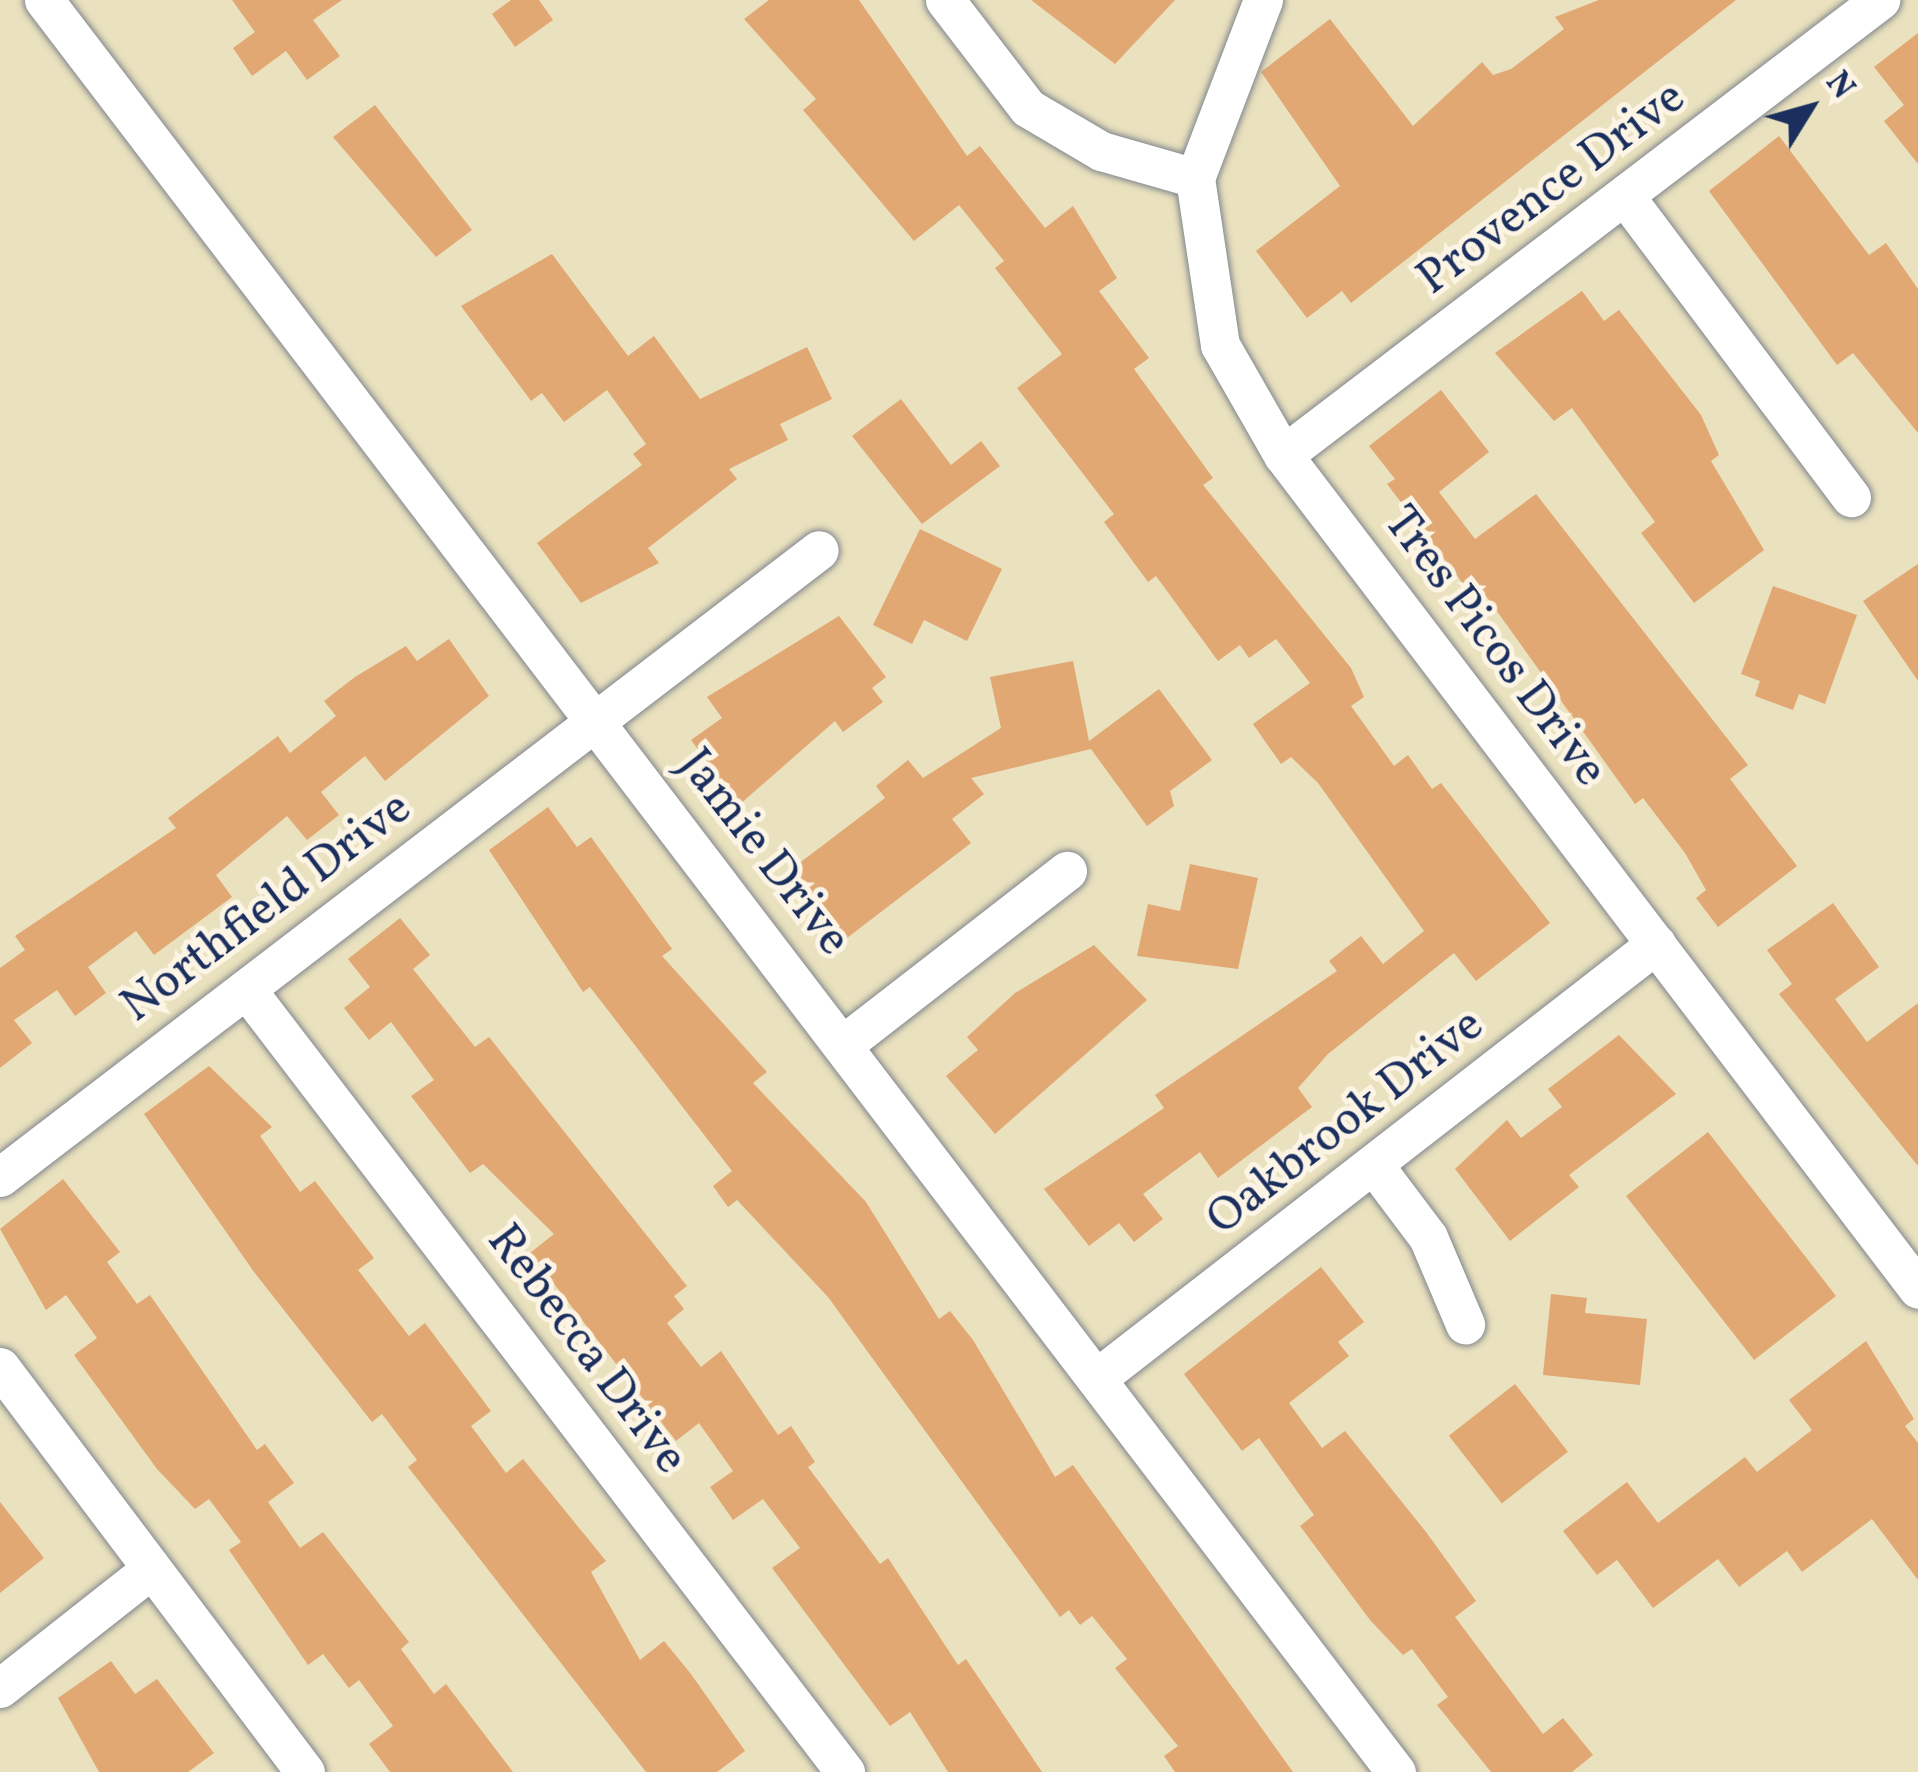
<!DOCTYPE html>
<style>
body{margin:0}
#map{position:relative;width:1918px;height:1772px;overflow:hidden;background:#eae1be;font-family:Vollkorn,serif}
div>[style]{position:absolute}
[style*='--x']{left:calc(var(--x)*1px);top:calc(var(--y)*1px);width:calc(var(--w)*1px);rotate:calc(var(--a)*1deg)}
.building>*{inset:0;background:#e1a874;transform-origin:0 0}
.roads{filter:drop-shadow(0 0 3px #82888e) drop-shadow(0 0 3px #82888e)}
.minor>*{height:39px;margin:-19.5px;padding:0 19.5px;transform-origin:19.5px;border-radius:19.5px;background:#fff}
span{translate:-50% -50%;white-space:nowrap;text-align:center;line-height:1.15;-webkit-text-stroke:10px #fcf5e5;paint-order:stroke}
.street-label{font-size:48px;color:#1b2f5e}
.north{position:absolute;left:1750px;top:48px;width:120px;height:120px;-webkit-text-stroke:9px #fcf5e5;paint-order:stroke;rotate:53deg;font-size:33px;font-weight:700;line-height:48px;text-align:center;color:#1b2f5e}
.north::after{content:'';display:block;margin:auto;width:42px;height:54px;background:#1b2f5e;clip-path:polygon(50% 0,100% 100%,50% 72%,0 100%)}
</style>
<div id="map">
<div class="building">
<div style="clip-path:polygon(232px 0,342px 0,313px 20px,340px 56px,307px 80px,286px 51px,252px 76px,233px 48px,255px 32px)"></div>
<div style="clip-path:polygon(511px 0,539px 0,553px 20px,515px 47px,492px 14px)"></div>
<div style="clip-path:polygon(769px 0,859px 0,967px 156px,980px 146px,1045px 228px,1073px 206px,1117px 278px,1099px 291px,1149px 358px,1134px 369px,1213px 478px,1203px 485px,1351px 668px,1364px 697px,1351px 706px,1394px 766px,1408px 755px,1432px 789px,1441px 783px,1550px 923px,1476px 981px,1454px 953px,1328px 1054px,1298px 1088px,1312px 1107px,1218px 1178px,1200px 1152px,1143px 1194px,1163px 1219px,1134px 1242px,1119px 1223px,1089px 1246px,1044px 1189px,1164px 1108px,1155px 1095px,1337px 971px,1329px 961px,1361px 936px,1383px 964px,1424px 931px,1318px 783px,1291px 757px,1281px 764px,1253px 724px,1310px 683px,1276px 639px,1249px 658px,1240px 645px,1218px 661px,1156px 576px,1148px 582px,1104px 522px,1114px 514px,1017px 388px,1062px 354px,995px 268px,1004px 261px,959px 205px,914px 241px,803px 110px,816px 99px,744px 19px)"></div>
<div style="clip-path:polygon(1031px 0,1175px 0,1115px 64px)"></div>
<div style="clip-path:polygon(1599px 0,1736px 0,1351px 303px,1342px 291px,1307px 318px,1256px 251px,1340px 186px,1261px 72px,1330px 19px,1413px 126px,1482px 62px,1493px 75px,1511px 69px,1564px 29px,1555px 17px)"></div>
<div style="clip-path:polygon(1918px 33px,1918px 164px,1884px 121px,1904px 105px,1874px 67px)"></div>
<div style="clip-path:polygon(375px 105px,472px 230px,436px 257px,333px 137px)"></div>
<div style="clip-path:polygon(1779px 136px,1869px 255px,1886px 243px,1918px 289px,1918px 433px,1853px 353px,1837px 365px,1709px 191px)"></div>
<div style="clip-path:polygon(552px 254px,628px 356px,654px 336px,700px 399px,807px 347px,832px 399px,780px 424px,788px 440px,729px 469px,737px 479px,648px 548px,659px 563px,581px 603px,537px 543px,642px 465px,633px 454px,646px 444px,607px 390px,564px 422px,542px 393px,531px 401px,461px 306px)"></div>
<div style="clip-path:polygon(1582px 291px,1604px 321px,1619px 310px,1701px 415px,1719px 455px,1711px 461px,1764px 550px,1694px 603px,1641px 533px,1655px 522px,1572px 408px,1554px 421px,1495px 353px)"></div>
<div style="clip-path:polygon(1441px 390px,1489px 452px,1439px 492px,1475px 539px,1536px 494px,1748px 765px,1730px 779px,1797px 866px,1718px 927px,1696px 898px,1706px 890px,1685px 853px,1643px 798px,1635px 804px,1486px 596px,1477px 602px,1387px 484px,1395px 479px,1369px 446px)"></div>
<div style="clip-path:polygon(901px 399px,951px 465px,981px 441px,1000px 466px,922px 524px,852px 436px)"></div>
<div style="clip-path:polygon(920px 529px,1002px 569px,967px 641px,924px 620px,912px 644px,873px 625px)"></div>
<div style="clip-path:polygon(1918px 564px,1918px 681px,1863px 601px)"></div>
<div style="clip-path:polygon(1773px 586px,1857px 615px,1825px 704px,1799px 694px,1793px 710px,1755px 696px,1760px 681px,1741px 674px)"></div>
<div style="clip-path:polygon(839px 616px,886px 677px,872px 688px,883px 702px,843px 732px,835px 721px,739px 805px,691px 740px,722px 718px,707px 697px)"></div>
<div style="clip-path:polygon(449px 639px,489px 696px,385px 781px,365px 756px,321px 792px,339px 815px,307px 840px,287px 816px,216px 875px,232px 897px,154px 955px,136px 931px,88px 967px,106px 993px,75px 1016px,57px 990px,14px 1020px,32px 1043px,0 1068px,0 968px,25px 950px,15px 936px,176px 828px,168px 818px,278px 736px,290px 753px,336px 716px,324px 701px,355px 677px,406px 646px,417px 661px)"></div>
<div style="clip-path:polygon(1073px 661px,1089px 741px,1159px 689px,1212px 760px,1170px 791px,1174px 806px,1147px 826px,1091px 749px,971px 778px,984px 794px,952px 819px,971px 843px,843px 941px,789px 871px,885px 798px,876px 786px,908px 760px,923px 778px,1001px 728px,990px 677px)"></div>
<div style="clip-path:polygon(548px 807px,577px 847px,591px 837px,672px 949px,662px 956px,767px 1072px,753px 1083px,866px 1202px,939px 1319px,950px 1311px,973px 1340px,1055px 1477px,1073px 1465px,1293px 1772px,1175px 1772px,1164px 1756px,1178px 1746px,1115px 1668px,1127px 1659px,1092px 1616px,1080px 1625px,1069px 1610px,1060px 1617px,828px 1297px,737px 1200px,728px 1207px,713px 1186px,732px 1171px,590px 987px,583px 992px,489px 850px)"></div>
<div style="clip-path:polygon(1190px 864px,1258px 878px,1238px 969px,1137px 956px,1148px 904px,1180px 911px)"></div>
<div style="clip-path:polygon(1833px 903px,1879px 967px,1835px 999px,1867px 1042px,1918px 1003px,1918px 1166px,1779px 994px,1792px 984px,1767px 950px)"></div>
<div style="clip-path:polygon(400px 918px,430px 955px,413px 969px,475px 1047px,489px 1037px,687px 1286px,674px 1296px,684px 1309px,667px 1323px,701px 1367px,721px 1351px,778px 1435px,791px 1426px,815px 1462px,808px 1467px,880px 1564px,888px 1558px,958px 1665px,966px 1659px,1042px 1772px,948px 1772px,910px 1712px,890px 1726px,772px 1568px,800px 1548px,763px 1499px,733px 1520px,710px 1487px,733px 1471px,699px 1423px,676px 1441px,530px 1253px,554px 1234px,483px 1164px,470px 1173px,411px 1096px,434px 1080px,391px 1022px,369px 1040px,344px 1008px,370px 987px,348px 959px)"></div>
<div style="clip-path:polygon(1094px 945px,1147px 1000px,995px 1134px,946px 1076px,978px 1050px,967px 1037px,1015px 993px)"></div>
<div style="clip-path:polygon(1619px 1035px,1676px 1094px,1569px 1175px,1579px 1187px,1510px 1241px,1455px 1169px,1507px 1120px,1521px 1138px,1562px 1107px,1548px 1089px)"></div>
<div style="clip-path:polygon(209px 1066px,272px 1127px,260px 1136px,300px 1192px,315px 1181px,374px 1258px,358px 1270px,409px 1336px,425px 1323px,491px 1411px,471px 1426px,506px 1473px,523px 1459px,606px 1561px,591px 1572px,640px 1660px,664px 1641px,691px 1674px,745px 1751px,717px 1772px,646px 1772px,408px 1467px,417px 1460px,382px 1414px,372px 1422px,254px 1272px,144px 1114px)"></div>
<div style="left:1708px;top:1132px;width:208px;height:104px;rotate:52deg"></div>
<div style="clip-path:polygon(63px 1179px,120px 1252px,107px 1262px,137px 1304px,150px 1295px,257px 1450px,265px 1444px,294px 1483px,268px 1502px,300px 1548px,323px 1532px,409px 1642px,401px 1649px,434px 1694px,446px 1684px,513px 1772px,390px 1772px,369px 1744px,393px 1726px,359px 1680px,349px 1688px,323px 1654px,308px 1665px,229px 1550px,241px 1542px,209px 1499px,195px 1509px,157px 1469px,74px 1355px,97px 1338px,66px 1295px,46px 1310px,0 1229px)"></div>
<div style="clip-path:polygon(1321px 1267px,1364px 1322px,1338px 1342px,1349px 1356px,1289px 1403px,1322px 1448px,1345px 1431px,1426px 1532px,1476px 1601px,1455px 1617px,1543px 1734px,1563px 1718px,1593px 1755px,1572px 1772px,1491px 1772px,1437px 1705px,1448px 1697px,1412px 1649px,1403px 1655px,1370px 1620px,1300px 1526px,1314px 1515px,1259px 1438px,1242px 1451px,1184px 1374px)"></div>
<div style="clip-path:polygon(1551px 1294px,1587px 1298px,1585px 1313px,1647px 1319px,1640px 1385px,1543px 1375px)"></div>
<div style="clip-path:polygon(1866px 1341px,1914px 1419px,1905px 1426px,1918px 1443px,1918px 1580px,1872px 1519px,1802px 1572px,1787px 1551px,1739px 1587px,1718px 1559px,1653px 1608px,1617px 1560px,1597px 1575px,1563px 1531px,1627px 1482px,1658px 1523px,1745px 1457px,1757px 1472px,1812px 1430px,1789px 1400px)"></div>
<div style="left:1515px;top:1384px;width:86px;height:84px;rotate:52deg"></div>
<div style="clip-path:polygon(0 1502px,44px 1558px,0 1593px)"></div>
<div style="clip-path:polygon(111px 1661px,135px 1694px,157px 1679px,214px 1753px,188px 1772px,99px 1772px,58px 1698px)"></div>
</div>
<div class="roads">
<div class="minor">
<div style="--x:44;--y:0;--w:2229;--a:52.66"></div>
<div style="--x:945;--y:0;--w:136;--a:52.5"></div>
<div style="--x:1028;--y:108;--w:85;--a:30.5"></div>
<div style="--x:1101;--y:151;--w:98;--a:16"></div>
<div style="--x:1263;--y:0;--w:191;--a:110.9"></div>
<div style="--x:1195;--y:178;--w:169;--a:81.5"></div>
<div style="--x:1220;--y:345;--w:127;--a:60.2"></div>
<div style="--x:1283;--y:455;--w:1048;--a:52.71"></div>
<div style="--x:1627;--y:199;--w:373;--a:53.1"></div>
<div style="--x:1283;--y:455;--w:751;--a:-37.31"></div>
<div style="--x:246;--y:989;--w:986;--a:52.58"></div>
<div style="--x:845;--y:1043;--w:281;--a:-37.8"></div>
<div style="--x:1376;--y:1168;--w:86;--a:53"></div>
<div style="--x:1428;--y:1237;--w:95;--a:67"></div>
<div style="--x:0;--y:1177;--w:1031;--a:-37.44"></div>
<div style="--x:0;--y:1367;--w:507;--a:53.02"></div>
<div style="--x:1097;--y:1378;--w:708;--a:-37.83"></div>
<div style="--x:0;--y:1688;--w:191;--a:-38.2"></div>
</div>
</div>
<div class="street-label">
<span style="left:1552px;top:189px;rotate:-37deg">Provence Drive</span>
<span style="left:1494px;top:647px;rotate:53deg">Tres Picos Drive</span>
<span style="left:763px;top:853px;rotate:52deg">Jamie Drive</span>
<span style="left:267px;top:908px;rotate:-37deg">Northfield Drive</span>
<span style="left:1346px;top:1123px;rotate:-38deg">Oakbrook Drive</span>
<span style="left:586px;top:1350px;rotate:53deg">Rebecca Drive</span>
</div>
<div class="north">N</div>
</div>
